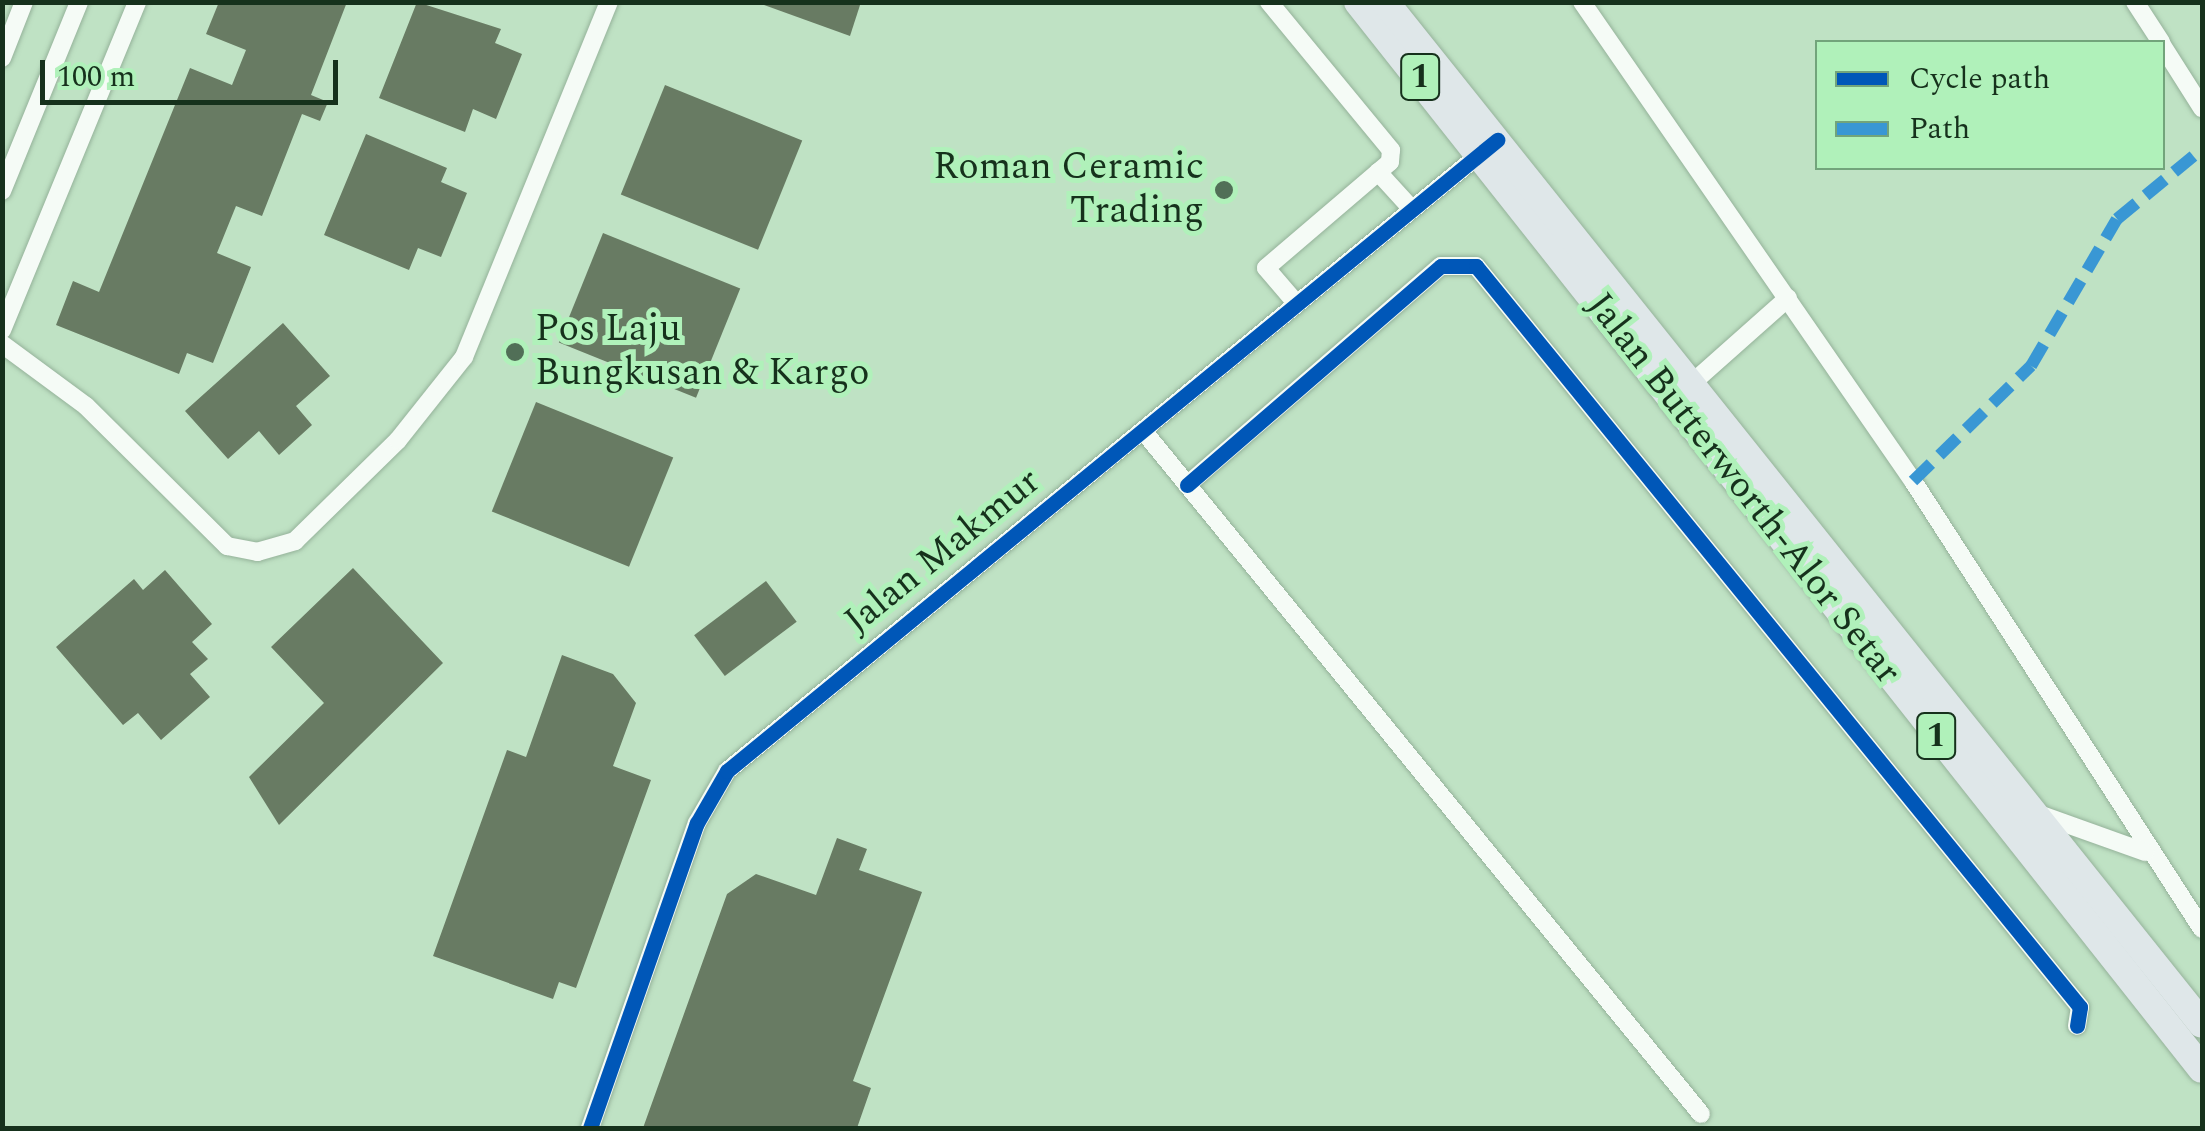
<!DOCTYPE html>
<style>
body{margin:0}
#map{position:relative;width:2205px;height:1131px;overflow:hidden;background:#bfe2c4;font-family:Spectral,serif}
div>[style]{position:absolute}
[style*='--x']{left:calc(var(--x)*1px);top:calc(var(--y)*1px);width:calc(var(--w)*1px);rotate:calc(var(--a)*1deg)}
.building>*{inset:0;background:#687b63;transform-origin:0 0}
.roads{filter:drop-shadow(0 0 2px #95b29a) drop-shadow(0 0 2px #95b29a)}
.minor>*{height:18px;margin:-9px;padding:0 9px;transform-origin:9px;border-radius:9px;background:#f5fbf6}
.primary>*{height:28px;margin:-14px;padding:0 14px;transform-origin:14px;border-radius:14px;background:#dfe7e9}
.quiet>*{height:12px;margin-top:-6px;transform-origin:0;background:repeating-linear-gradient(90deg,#3997d4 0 25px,transparent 0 37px)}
.cycleway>*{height:15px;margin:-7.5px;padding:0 7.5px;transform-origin:7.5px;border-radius:7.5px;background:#0057b8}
.dots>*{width:28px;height:28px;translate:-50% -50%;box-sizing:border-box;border:5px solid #b0f1ba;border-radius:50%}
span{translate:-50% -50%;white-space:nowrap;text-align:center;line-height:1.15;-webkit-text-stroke:10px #b0f1ba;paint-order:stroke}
.shield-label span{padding:2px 8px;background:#b0f1ba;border:2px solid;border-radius:8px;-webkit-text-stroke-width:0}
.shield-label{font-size:35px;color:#16311c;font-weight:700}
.poi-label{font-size:38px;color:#16311c}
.right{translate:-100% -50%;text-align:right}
.left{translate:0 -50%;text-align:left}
.street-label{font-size:38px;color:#16311c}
.frame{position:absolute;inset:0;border:5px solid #16311c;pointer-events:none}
.legend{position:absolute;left:1815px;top:40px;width:350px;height:130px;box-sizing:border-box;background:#b0f1ba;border:2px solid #72a47b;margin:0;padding:12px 18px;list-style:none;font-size:30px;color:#16311c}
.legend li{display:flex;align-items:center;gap:20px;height:50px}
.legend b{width:50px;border:2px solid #72a47b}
.scale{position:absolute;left:40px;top:60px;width:298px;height:45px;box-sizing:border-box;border:5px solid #16311c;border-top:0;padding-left:12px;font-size:30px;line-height:35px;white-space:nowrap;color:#16311c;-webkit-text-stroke:8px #b0f1ba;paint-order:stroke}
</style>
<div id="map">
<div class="building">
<div style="clip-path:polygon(219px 2px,347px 2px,311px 95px,328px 102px,320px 121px,302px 114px,262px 216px,236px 206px,217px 253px,251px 267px,213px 363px,187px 353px,179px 374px,56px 325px,73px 281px,99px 292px,190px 68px,232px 85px,246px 50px,206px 34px)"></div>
<div style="clip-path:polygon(417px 2px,501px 29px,495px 43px,522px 54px,496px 119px,473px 109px,465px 132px,379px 98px)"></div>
<div style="clip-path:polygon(756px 2px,861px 2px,850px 36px)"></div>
<div style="left:665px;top:85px;width:148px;height:118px;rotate:22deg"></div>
<div style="clip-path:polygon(366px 134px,447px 168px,441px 182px,467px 193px,441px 257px,418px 248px,409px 270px,324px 235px)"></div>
<div style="left:603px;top:233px;width:148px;height:118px;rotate:22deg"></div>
<div style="clip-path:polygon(283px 323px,330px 376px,296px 406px,312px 425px,279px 455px,259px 431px,228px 459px,185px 411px)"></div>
<div style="left:536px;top:402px;width:148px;height:118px;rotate:22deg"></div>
<div style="clip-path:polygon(353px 568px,443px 663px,279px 825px,249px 777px,324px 703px,271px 647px)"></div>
<div style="clip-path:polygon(165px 570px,212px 624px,192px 642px,208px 659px,190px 674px,210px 697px,161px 740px,138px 713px,123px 725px,56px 647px,134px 579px,143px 590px)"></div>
<div style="left:766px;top:581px;width:51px;height:90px;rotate:53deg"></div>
<div style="clip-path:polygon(562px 655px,613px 674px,636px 703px,613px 766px,651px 780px,576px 988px,559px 982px,553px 999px,433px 956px,507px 750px,526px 757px)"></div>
<div style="clip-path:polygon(837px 838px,867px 849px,859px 870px,922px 892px,853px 1081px,871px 1088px,857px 1128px,643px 1128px,727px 894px,756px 874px,816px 895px)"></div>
</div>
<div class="roads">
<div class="minor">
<div style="--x:1269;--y:2;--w:192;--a:50.5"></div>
<div style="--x:1391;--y:150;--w:12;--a:95"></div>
<div style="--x:1390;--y:162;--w:163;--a:139.5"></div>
<div style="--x:1266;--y:268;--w:46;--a:49.4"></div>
<div style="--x:1582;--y:2;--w:582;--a:55.35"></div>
<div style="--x:1913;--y:481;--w:533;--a:57.17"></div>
<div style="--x:2135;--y:2;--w:48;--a:57"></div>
<div style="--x:2162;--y:45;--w:75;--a:57.6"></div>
<div style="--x:2;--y:58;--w:60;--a:-68.6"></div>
<div style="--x:1378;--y:172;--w:47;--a:47.6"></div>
<div style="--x:2;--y:191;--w:204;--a:-67.8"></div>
<div style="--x:2;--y:330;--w:355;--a:-67.6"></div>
<div style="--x:2;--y:344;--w:104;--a:36.4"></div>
<div style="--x:86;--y:406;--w:199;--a:44.8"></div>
<div style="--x:227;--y:546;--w:31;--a:11"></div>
<div style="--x:257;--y:552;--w:40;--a:-16"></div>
<div style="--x:295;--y:541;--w:144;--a:-44.4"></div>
<div style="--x:398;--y:440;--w:106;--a:-51.5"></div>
<div style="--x:464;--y:357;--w:383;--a:-67.8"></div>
<div style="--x:1690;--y:385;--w:131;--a:-41.6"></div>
<div style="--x:1145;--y:433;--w:879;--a:50.77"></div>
<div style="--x:1187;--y:485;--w:335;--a:-40.8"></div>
<div style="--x:1441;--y:266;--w:35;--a:0"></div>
<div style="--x:1476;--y:266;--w:956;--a:50.82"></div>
<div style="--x:2080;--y:1007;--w:19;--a:99"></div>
<div style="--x:2036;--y:813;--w:116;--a:19.7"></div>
<div style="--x:590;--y:1128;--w:323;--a:-70.7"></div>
<div style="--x:697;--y:823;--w:60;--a:-60"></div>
<div style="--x:727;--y:771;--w:980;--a:-39.33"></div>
</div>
<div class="primary">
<div style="--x:1358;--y:2;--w:1360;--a:51.66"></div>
<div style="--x:1385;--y:2;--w:1308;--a:51.36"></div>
</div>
</div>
<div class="quiet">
<div style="--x:1913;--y:481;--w:165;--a:-44.3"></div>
<div style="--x:2031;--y:366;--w:170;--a:-59.7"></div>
<div style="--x:2117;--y:219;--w:110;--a:-39.5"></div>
</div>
<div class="cycleway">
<div style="--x:1187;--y:485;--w:335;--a:-40.8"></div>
<div style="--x:1441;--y:266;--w:35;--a:0"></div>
<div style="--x:1476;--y:266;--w:956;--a:50.82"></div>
<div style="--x:2080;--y:1007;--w:19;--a:99"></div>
<div style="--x:590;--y:1128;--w:323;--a:-70.7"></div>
<div style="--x:697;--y:823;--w:60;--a:-60"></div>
<div style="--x:727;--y:771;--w:996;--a:-39.33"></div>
</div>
<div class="dots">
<div style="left:1224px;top:190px;background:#516f57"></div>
<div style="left:515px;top:352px;background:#516f57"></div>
</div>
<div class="shield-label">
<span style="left:1420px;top:77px">1</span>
<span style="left:1936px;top:736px">1</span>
</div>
<div class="poi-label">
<span class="right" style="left:1204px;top:190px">Roman Ceramic<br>Trading</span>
<span class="left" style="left:535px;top:352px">Pos Laju<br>Bungkusan &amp; Kargo</span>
</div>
<div class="street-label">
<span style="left:1743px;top:489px;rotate:52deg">Jalan Butterworth-Alor Setar</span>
<span style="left:943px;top:552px;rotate:-39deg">Jalan Makmur</span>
</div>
<div class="frame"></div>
<ul class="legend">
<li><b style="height:12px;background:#0057b8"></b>Cycle path</li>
<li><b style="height:12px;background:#3997d4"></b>Path</li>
</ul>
<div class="scale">100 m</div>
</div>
